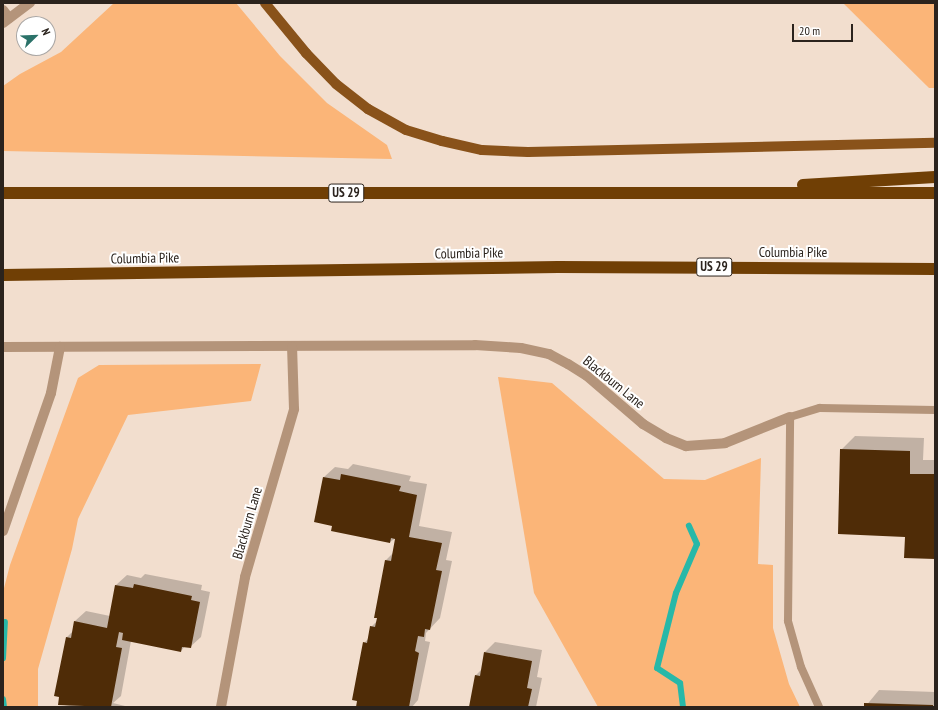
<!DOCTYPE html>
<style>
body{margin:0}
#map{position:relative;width:938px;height:710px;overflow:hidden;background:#f2dece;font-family:"PT Sans Narrow",sans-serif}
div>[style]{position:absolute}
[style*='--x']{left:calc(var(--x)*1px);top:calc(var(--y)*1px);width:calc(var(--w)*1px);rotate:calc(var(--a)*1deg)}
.green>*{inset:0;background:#fbb578}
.shadow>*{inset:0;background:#0003}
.stream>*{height:6px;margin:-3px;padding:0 3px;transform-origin:3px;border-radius:3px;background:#27b8a8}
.building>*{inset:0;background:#4f2c07}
.lane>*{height:8px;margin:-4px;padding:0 4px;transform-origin:4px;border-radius:4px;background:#b4947a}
.street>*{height:10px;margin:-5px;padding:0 5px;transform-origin:5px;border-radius:5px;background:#b4947a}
.primary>*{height:10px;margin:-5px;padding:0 5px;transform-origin:5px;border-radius:5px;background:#89521a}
.highway>*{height:12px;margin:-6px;padding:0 6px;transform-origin:6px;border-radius:6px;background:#703f05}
span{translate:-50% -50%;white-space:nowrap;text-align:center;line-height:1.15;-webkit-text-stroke:4px #fff;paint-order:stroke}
.shield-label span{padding:1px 3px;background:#fff;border:1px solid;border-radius:3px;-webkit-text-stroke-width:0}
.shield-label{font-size:13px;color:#2b231d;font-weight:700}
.street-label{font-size:14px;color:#2b231d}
.frame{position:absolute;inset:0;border:4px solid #2b231d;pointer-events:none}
.north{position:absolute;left:16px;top:16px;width:40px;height:40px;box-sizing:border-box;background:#fff;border:1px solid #aaa7a5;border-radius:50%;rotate:67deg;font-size:11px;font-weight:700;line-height:16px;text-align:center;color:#2b231d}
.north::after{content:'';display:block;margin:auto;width:14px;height:18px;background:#2b7269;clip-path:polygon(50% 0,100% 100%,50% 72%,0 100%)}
.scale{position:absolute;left:792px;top:24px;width:61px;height:18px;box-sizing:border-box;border:2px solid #2b231d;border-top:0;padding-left:5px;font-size:12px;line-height:14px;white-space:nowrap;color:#2b231d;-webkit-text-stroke:3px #fff;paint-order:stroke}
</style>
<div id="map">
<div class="green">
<div style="clip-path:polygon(114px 3px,236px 3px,280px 56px,327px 103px,387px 145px,392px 159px,3px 151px,3px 86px,20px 74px,61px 52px)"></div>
<div style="clip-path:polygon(843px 3px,935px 3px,935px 88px,929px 88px)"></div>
<div style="clip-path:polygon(261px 364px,251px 401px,128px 415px,78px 519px,72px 549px,38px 669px,38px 707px,3px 707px,3px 592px,10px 565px,78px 378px,99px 365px)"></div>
<div style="clip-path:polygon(498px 377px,552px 383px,664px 479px,705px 480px,761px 458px,758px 564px,773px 565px,773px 628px,789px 684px,800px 707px,598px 707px,534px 593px)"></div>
</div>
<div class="shadow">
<div style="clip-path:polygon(855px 436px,924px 438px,923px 460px,935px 460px,935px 558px,906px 536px,841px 450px)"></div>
<div style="clip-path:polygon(353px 464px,411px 476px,409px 481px,427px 484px,419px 526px,452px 532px,446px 560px,452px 561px,440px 618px,426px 633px,425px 641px,430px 642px,418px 700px,412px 707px,357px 707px,364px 643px,369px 638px,371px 627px,377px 621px,378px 617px,375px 617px,386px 560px,393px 553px,396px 538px,390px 542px,333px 525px,324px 477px,335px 467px,348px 469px)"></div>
<div style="clip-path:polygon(145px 574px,202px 585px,201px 590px,210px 592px,201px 637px,190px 647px,185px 646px,181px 651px,131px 641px,121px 696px,113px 703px,129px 707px,75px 707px,59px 704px,67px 637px,73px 631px,75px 621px,86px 611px,110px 616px,116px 585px,127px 575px,141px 578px)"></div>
<div style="clip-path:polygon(495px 642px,542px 650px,537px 677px,542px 678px,536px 707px,470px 707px,476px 675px,482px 669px,485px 652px)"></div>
<div style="clip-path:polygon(879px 690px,935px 692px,935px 707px,865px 707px)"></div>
</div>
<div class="stream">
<div style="--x:3;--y:658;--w:36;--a:-87"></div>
<div style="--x:3;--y:699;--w:8;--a:83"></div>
<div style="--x:683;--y:707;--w:24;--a:-97"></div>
<div style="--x:680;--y:683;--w:27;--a:-147"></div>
<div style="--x:657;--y:668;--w:77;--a:-75.8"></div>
<div style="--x:676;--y:593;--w:53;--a:-66.8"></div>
<div style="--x:697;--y:544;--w:20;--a:-114"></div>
</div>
<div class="building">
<div style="clip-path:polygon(840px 449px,910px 451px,910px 474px,935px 474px,935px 559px,904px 558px,905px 537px,838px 534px)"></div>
<div style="clip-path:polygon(341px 474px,401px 486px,399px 491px,417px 495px,409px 537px,442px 543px,436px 570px,442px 571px,430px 630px,425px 629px,424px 637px,418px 636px,415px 651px,419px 653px,409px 707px,356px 707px,357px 701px,352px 700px,363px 642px,367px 643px,370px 626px,375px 627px,377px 618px,374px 618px,385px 560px,391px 561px,395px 539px,391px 538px,390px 543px,331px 531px,332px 526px,314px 522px,323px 477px,340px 480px)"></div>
<div style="clip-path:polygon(134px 584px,192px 596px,191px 600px,200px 602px,191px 648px,182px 647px,181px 652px,122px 640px,123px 633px,119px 632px,116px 647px,122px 648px,111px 707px,58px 705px,59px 697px,54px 696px,66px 637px,71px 638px,74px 621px,107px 628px,115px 585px,133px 588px)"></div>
<div style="clip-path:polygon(484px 652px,532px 661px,527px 688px,532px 689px,528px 707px,469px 707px,475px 675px,480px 676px)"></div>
<div style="clip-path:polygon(864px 703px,933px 705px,933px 707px,864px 707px)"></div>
</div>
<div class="lane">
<div style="--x:819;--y:707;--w:44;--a:-114.2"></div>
<div style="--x:801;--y:667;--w:48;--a:-105.8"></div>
<div style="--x:788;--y:621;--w:204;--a:-89.4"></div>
<div style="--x:790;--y:417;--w:31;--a:-17"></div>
<div style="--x:820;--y:408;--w:115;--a:1"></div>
</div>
<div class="street">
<div style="--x:3;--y:10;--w:10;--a:53"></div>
<div style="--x:3;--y:23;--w:34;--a:-37"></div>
<div style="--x:3;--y:347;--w:472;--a:-0.2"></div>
<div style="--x:475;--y:345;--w:46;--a:3.7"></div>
<div style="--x:521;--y:348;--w:29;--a:12"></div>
<div style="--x:549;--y:354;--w:21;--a:28"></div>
<div style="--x:568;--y:364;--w:22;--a:32"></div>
<div style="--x:587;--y:376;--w:74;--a:40.6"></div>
<div style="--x:643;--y:424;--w:27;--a:31"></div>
<div style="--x:666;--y:438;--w:22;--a:22"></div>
<div style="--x:686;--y:446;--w:39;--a:-4"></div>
<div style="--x:725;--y:443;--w:70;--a:-21.8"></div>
<div style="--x:3;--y:531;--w:146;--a:-70.8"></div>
<div style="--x:51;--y:393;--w:47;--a:-78.9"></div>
<div style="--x:221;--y:707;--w:132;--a:-79.5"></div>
<div style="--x:245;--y:577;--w:175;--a:-73.7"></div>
<div style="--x:294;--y:409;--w:62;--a:-91.8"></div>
</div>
<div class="primary">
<div style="--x:265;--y:3;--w:65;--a:50.6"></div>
<div style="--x:306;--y:53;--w:43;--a:45.9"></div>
<div style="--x:336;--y:84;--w:41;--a:38"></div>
<div style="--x:368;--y:109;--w:43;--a:28.9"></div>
<div style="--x:406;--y:130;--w:38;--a:17"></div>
<div style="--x:442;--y:141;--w:41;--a:12.7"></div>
<div style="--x:482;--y:150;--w:46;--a:2.5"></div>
<div style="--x:528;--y:152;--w:407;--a:-1.3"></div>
</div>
<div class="highway">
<div style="--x:803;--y:185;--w:132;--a:-3.5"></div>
<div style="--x:3;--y:193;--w:932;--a:0"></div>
<div style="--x:3;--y:275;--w:555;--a:-0.83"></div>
<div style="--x:558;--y:267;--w:377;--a:0.3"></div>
</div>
<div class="shield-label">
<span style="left:346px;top:193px">US 29</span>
<span style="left:714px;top:267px">US 29</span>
</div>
<div class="street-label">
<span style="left:793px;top:252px">Columbia Pike</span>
<span style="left:469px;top:253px;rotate:-1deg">Columbia Pike</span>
<span style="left:145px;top:258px;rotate:-1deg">Columbia Pike</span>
<span style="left:614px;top:382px;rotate:39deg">Blackburn Lane</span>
<span style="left:247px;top:523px;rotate:-74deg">Blackburn Lane</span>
</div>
<div class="frame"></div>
<div class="north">N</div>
<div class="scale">20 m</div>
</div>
